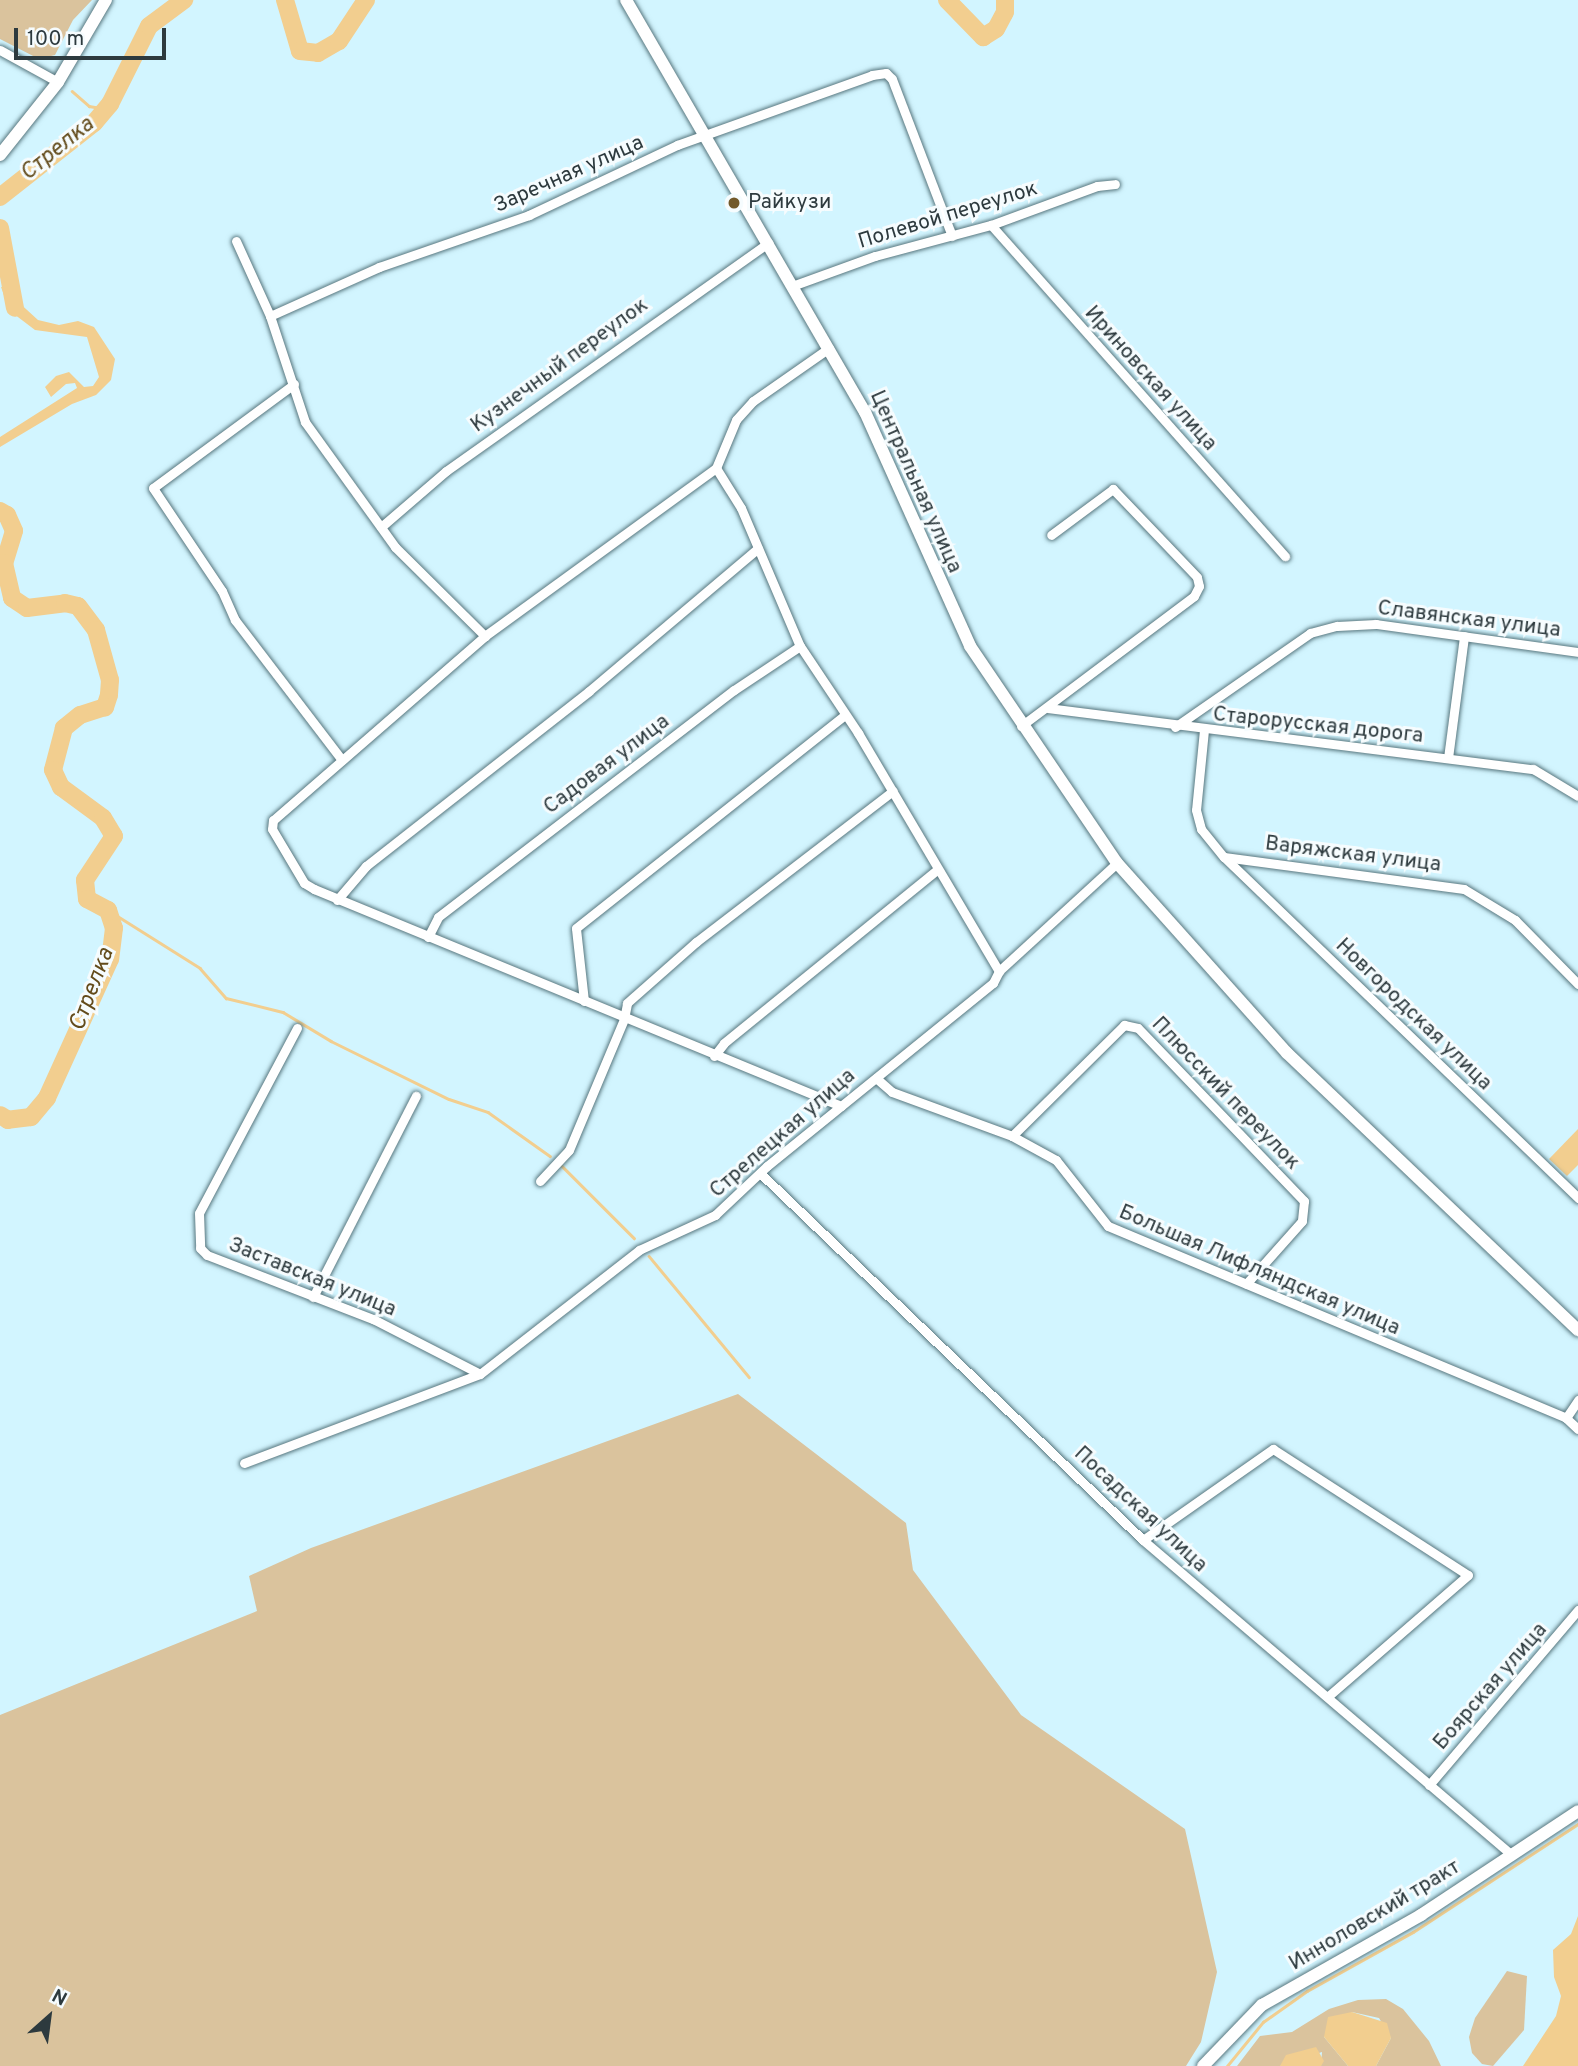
<!DOCTYPE html>
<meta charset="utf-8">
<style>
body{margin:0}
#map{position:relative;width:1578px;height:2066px;overflow:hidden;background:#d2f5ff;font-family:Overpass,sans-serif}
div>[style]{position:absolute}
[style*='--x']{left:calc(var(--x)*1px);top:calc(var(--y)*1px);width:calc(var(--w)*1px);rotate:calc(var(--a)*1deg)}
.green>*{inset:0;background:#dac39d}
.water>*{inset:0;background:#f2ce8f}
.stream>*{height:2.5px;margin:-1.25px;padding:0 1.25px;transform-origin:1.25px;border-radius:1.25px;background:#f2ce8f}
.river>*{height:18px;margin:-9px;padding:0 9px;transform-origin:9px;border-radius:9px;background:#f2ce8f}
.roads{filter:drop-shadow(0 0 2px #58777f) drop-shadow(0 0 2px #58777f)}
.street>*{height:9px;margin:-4.5px;padding:0 4.5px;transform-origin:4.5px;border-radius:4.5px;background:#fff}
.secondary>*{height:12px;margin:-6px;padding:0 6px;transform-origin:6px;border-radius:6px;background:#fff}
.dots>*{width:19px;height:19px;translate:-50% -50%;box-sizing:border-box;border:4px solid #f6fcfe;border-radius:50%}
span{translate:-50% -50%;white-space:nowrap;text-align:center;line-height:1.15;-webkit-text-stroke:6px #f6fcfe;paint-order:stroke}
.street-label{font-size:21px;color:#2d3a3e}
.poi-label{font-size:21px;color:#2d3a3e}
.left{translate:0 -50%;text-align:left}
.water-label{font-size:23px;color:#634b1b;font-style:italic}
.north{position:absolute;left:14px;top:1982px;width:70px;height:70px;-webkit-text-stroke:5px #f6fcfe;paint-order:stroke;rotate:28deg;font-size:19px;font-weight:700;line-height:28px;text-align:center;color:#2d3a3e}
.north::after{content:'';display:block;margin:auto;width:24px;height:32px;background:#2d3a3e;clip-path:polygon(50% 0,100% 100%,50% 72%,0 100%)}
.scale{position:absolute;left:14px;top:28px;width:152px;height:32px;box-sizing:border-box;border:4px solid #2d3a3e;border-top:0;padding-left:9px;font-size:21px;line-height:24px;white-space:nowrap;color:#2d3a3e;-webkit-text-stroke:5px #f6fcfe;paint-order:stroke}
</style>
<div id="map">
<div class="green">
<div style="clip-path:polygon(0 0,92px 0,73px 20px,55px 55px,39px 59px,0 39px)"></div>
<div style="clip-path:polygon(738px 1394px,906px 1523px,913px 1570px,1021px 1715px,1185px 1829px,1217px 1972px,1201px 2042px,1186px 2066px,0 2066px,0 1715px,257px 1611px,249px 1576px,311px 1548px)"></div>
<div style="clip-path:polygon(1507px 1971px,1527px 1976px,1524px 2030px,1493px 2066px,1482px 2064px,1472px 2053px,1469px 2037px,1475px 2018px)"></div>
<div style="clip-path:polygon(1386px 1999px,1403px 2009px,1429px 2041px,1441px 2066px,1376px 2066px,1391px 2038px,1379px 2018px,1352px 2012px,1324px 2037px,1348px 2066px,1321px 2066px,1322px 2052px,1280px 2066px,1237px 2066px,1260px 2036px,1292px 2032px,1329px 2009px,1358px 2000px)"></div>
</div>
<div class="water">
<div style="clip-path:polygon(1px 287px,20px 288px,15px 299px,38px 320px,59px 325px,78px 321px,94px 327px,115px 359px,111px 380px,96px 395px,72px 404px,0 447px,0 437px,77px 388px,75px 383px,66px 384px,51px 397px,45px 387px,56px 376px,69px 372px,84px 387px,93px 386px,99px 377px,87px 337px,35px 330px,10px 311px)"></div>
<div style="clip-path:polygon(1578px 1129px,1578px 1165px,1567px 1176px,1549px 1159px)"></div>
<div style="clip-path:polygon(1578px 1916px,1578px 2066px,1523px 2066px,1556px 2016px,1561px 1996px,1554px 1977px,1553px 1950px,1571px 1934px)"></div>
<div style="clip-path:polygon(1352px 2012px,1387px 2023px,1391px 2038px,1376px 2066px,1348px 2066px,1324px 2037px,1328px 2017px)"></div>
<div style="clip-path:polygon(1316px 2047px,1324px 2061px,1321px 2066px,1280px 2066px,1286px 2055px)"></div>
</div>
<div class="stream">
<div style="--x:72;--y:91;--w:23;--a:41"></div>
<div style="--x:89;--y:106;--w:17;--a:10"></div>
<div style="--x:108;--y:910;--w:109;--a:32.2"></div>
<div style="--x:200;--y:968;--w:40;--a:49"></div>
<div style="--x:226;--y:998;--w:59;--a:13.8"></div>
<div style="--x:283;--y:1012;--w:56;--a:31.1"></div>
<div style="--x:331;--y:1041;--w:131;--a:26.2"></div>
<div style="--x:449;--y:1099;--w:41;--a:18.4"></div>
<div style="--x:488;--y:1112;--w:76;--a:35.4"></div>
<div style="--x:562;--y:1166;--w:102;--a:45"></div>
<div style="--x:649;--y:1256;--w:157;--a:50.4"></div>
<div style="--x:1227;--y:2066;--w:57;--a:-50.7"></div>
<div style="--x:1263;--y:2022;--w:54;--a:-35.2"></div>
<div style="--x:1307;--y:1991;--w:121;--a:-29.1"></div>
<div style="--x:1413;--y:1932;--w:197;--a:-33.2"></div>
</div>
<div class="river">
<div style="--x:285;--y:0;--w:53;--a:73.6"></div>
<div style="--x:300;--y:51;--w:18;--a:6"></div>
<div style="--x:318;--y:53;--w:24;--a:-30"></div>
<div style="--x:339;--y:41;--w:49;--a:-56.6"></div>
<div style="--x:947;--y:0;--w:52;--a:45.8"></div>
<div style="--x:983;--y:37;--w:15;--a:-32"></div>
<div style="--x:996;--y:29;--w:19;--a:-62"></div>
<div style="--x:1005;--y:12;--w:12;--a:-90"></div>
<div style="--x:0;--y:197;--w:120;--a:-38.2"></div>
<div style="--x:94;--y:123;--w:25;--a:-50"></div>
<div style="--x:110;--y:104;--w:87;--a:-63.4"></div>
<div style="--x:149;--y:26;--w:44;--a:-36.6"></div>
<div style="--x:0;--y:228;--w:81;--a:79.4"></div>
<div style="--x:0;--y:511;--w:8;--a:30"></div>
<div style="--x:7;--y:515;--w:17;--a:66"></div>
<div style="--x:14;--y:531;--w:34;--a:107"></div>
<div style="--x:4;--y:563;--w:36;--a:77"></div>
<div style="--x:12;--y:598;--w:18;--a:34"></div>
<div style="--x:27;--y:608;--w:38;--a:-7"></div>
<div style="--x:65;--y:603;--w:13;--a:13"></div>
<div style="--x:78;--y:606;--w:30;--a:53"></div>
<div style="--x:96;--y:630;--w:52;--a:74.4"></div>
<div style="--x:110;--y:680;--w:15;--a:94"></div>
<div style="--x:109;--y:695;--w:13;--a:108"></div>
<div style="--x:105;--y:707;--w:26;--a:162"></div>
<div style="--x:80;--y:715;--w:21;--a:141"></div>
<div style="--x:64;--y:728;--w:43;--a:104.7"></div>
<div style="--x:53;--y:770;--w:19;--a:65"></div>
<div style="--x:61;--y:787;--w:52;--a:36.4"></div>
<div style="--x:103;--y:818;--w:21;--a:59"></div>
<div style="--x:114;--y:836;--w:53;--a:123.4"></div>
<div style="--x:85;--y:880;--w:19;--a:84"></div>
<div style="--x:87;--y:899;--w:24;--a:28"></div>
<div style="--x:108;--y:910;--w:19;--a:72"></div>
<div style="--x:114;--y:928;--w:31;--a:97"></div>
<div style="--x:110;--y:959;--w:153;--a:114.4"></div>
<div style="--x:47;--y:1098;--w:25;--a:130"></div>
<div style="--x:31;--y:1117;--w:23;--a:173"></div>
<div style="--x:8;--y:1120;--w:9;--a:-148"></div>
</div>
<div class="roads">
<div class="street">
<div style="--x:0;--y:50;--w:66;--a:28.9"></div>
<div style="--x:991;--y:225;--w:443;--a:48.4"></div>
<div style="--x:236;--y:241;--w:82;--a:65.6"></div>
<div style="--x:270;--y:316;--w:112;--a:71.7"></div>
<div style="--x:305;--y:422;--w:154;--a:54.2"></div>
<div style="--x:395;--y:547;--w:127;--a:44.7"></div>
<div style="--x:792;--y:286;--w:88;--a:-19.9"></div>
<div style="--x:875;--y:256;--w:120;--a:-15"></div>
<div style="--x:991;--y:225;--w:113;--a:-20.2"></div>
<div style="--x:1097;--y:186;--w:18;--a:-6"></div>
<div style="--x:270;--y:316;--w:120;--a:-24.2"></div>
<div style="--x:379;--y:267;--w:159;--a:-19.1"></div>
<div style="--x:529;--y:215;--w:164;--a:-25.3"></div>
<div style="--x:677;--y:145;--w:207;--a:-19.7"></div>
<div style="--x:872;--y:75;--w:14;--a:-8"></div>
<div style="--x:886;--y:73;--w:8;--a:45"></div>
<div style="--x:892;--y:79;--w:168;--a:69.1"></div>
<div style="--x:829;--y:348;--w:93;--a:145.1"></div>
<div style="--x:753;--y:401;--w:25;--a:132"></div>
<div style="--x:736;--y:420;--w:52;--a:112.6"></div>
<div style="--x:716;--y:468;--w:47;--a:58"></div>
<div style="--x:741;--y:508;--w:150;--a:66.9"></div>
<div style="--x:800;--y:646;--w:105;--a:56.3"></div>
<div style="--x:858;--y:733;--w:277;--a:59.4"></div>
<div style="--x:294;--y:384;--w:175;--a:143.6"></div>
<div style="--x:153;--y:488;--w:124;--a:56.2"></div>
<div style="--x:222;--y:591;--w:32;--a:66"></div>
<div style="--x:235;--y:620;--w:176;--a:52.6"></div>
<div style="--x:716;--y:468;--w:286;--a:144"></div>
<div style="--x:485;--y:636;--w:281;--a:139"></div>
<div style="--x:273;--y:820;--w:9;--a:96"></div>
<div style="--x:272;--y:829;--w:63;--a:59.3"></div>
<div style="--x:304;--y:883;--w:12;--a:31"></div>
<div style="--x:314;--y:889;--w:570;--a:22.38"></div>
<div style="--x:381;--y:527;--w:86;--a:-40.7"></div>
<div style="--x:446;--y:471;--w:395;--a:-35.3"></div>
<div style="--x:1048;--y:708;--w:489;--a:7.2"></div>
<div style="--x:1533;--y:769;--w:52;--a:31"></div>
<div style="--x:1021;--y:726;--w:216;--a:-36.9"></div>
<div style="--x:1194;--y:596;--w:11;--a:-63"></div>
<div style="--x:1199;--y:586;--w:9;--a:-103"></div>
<div style="--x:1197;--y:577;--w:122;--a:-133.7"></div>
<div style="--x:1113;--y:489;--w:77;--a:143.4"></div>
<div style="--x:1175;--y:727;--w:165;--a:-34.8"></div>
<div style="--x:1310;--y:633;--w:28;--a:-15"></div>
<div style="--x:1337;--y:626;--w:39;--a:-3"></div>
<div style="--x:1376;--y:624;--w:204;--a:7.9"></div>
<div style="--x:1204;--y:730;--w:80;--a:95.7"></div>
<div style="--x:1196;--y:810;--w:20;--a:75"></div>
<div style="--x:1201;--y:829;--w:36;--a:51"></div>
<div style="--x:1224;--y:857;--w:242;--a:7.6"></div>
<div style="--x:1464;--y:889;--w:60;--a:31.3"></div>
<div style="--x:1515;--y:920;--w:90;--a:45.5"></div>
<div style="--x:1448;--y:758;--w:123;--a:-82.5"></div>
<div style="--x:1224;--y:857;--w:492;--a:43.9"></div>
<div style="--x:337;--y:900;--w:45;--a:-49.5"></div>
<div style="--x:366;--y:866;--w:283;--a:-38.1"></div>
<div style="--x:589;--y:691;--w:221;--a:-40.2"></div>
<div style="--x:428;--y:937;--w:22;--a:-63"></div>
<div style="--x:438;--y:917;--w:373;--a:-37.5"></div>
<div style="--x:734;--y:690;--w:79;--a:-33.7"></div>
<div style="--x:584;--y:1001;--w:73;--a:-96.3"></div>
<div style="--x:576;--y:928;--w:343;--a:-38.4"></div>
<div style="--x:297;--y:1028;--w:209;--a:117.9"></div>
<div style="--x:199;--y:1213;--w:35;--a:88"></div>
<div style="--x:200;--y:1248;--w:10;--a:45"></div>
<div style="--x:207;--y:1255;--w:178;--a:21.1"></div>
<div style="--x:373;--y:1319;--w:120;--a:27.2"></div>
<div style="--x:714;--y:1056;--w:16;--a:-52"></div>
<div style="--x:724;--y:1043;--w:274;--a:-39.1"></div>
<div style="--x:876;--y:1078;--w:21;--a:41"></div>
<div style="--x:892;--y:1092;--w:128;--a:20.1"></div>
<div style="--x:1012;--y:1136;--w:50;--a:28.6"></div>
<div style="--x:1056;--y:1160;--w:84;--a:51.8"></div>
<div style="--x:1108;--y:1226;--w:497;--a:22.7"></div>
<div style="--x:1566;--y:1418;--w:16;--a:43"></div>
<div style="--x:1012;--y:1136;--w:158;--a:-44.7"></div>
<div style="--x:1124;--y:1025;--w:14;--a:12"></div>
<div style="--x:1138;--y:1028;--w:240;--a:46.2"></div>
<div style="--x:1304;--y:1201;--w:20;--a:96"></div>
<div style="--x:1302;--y:1221;--w:84;--a:131.6"></div>
<div style="--x:760;--y:1173;--w:530;--a:43.78"></div>
<div style="--x:1143;--y:1540;--w:485;--a:40.5"></div>
<div style="--x:540;--y:1181;--w:42;--a:-46.9"></div>
<div style="--x:569;--y:1150;--w:142;--a:-67.2"></div>
<div style="--x:624;--y:1019;--w:16;--a:-79"></div>
<div style="--x:627;--y:1003;--w:92;--a:-41.5"></div>
<div style="--x:696;--y:942;--w:248;--a:-37.5"></div>
<div style="--x:313;--y:1297;--w:226;--a:-62.9"></div>
<div style="--x:1566;--y:1418;--w:22;--a:-56"></div>
<div style="--x:244;--y:1463;--w:252;--a:-20.7"></div>
<div style="--x:480;--y:1374;--w:202;--a:-37.9"></div>
<div style="--x:639;--y:1250;--w:84;--a:-24.7"></div>
<div style="--x:715;--y:1215;--w:71;--a:-43.3"></div>
<div style="--x:767;--y:1166;--w:291;--a:-39"></div>
<div style="--x:993;--y:983;--w:13;--a:-63"></div>
<div style="--x:999;--y:971;--w:160;--a:-42.5"></div>
<div style="--x:1143;--y:1540;--w:159;--a:-35"></div>
<div style="--x:1273;--y:1449;--w:232;--a:32.9"></div>
<div style="--x:1468;--y:1575;--w:186;--a:139.1"></div>
<div style="--x:1429;--y:1785;--w:230;--a:-49.6"></div>
</div>
<div class="secondary">
<div style="--x:626;--y:0;--w:476;--a:59.9"></div>
<div style="--x:865;--y:412;--w:256;--a:65.8"></div>
<div style="--x:970;--y:646;--w:262;--a:55.9"></div>
<div style="--x:1117;--y:863;--w:255;--a:48.2"></div>
<div style="--x:1287;--y:1053;--w:402;--a:43.6"></div>
<div style="--x:0;--y:155;--w:93;--a:-51.5"></div>
<div style="--x:58;--y:82;--w:95;--a:-59.7"></div>
<div style="--x:1203;--y:2066;--w:85;--a:-46"></div>
<div style="--x:1262;--y:2005;--w:183;--a:-29.5"></div>
<div style="--x:1421;--y:1915;--w:188;--a:-33.5"></div>
</div>
</div>
<div class="dots">
<div style="left:734px;top:203px;background:#72592a"></div>
</div>
<div class="street-label">
<span style="left:569px;top:175px;rotate:-24deg">Заречная улица</span>
<span style="left:948px;top:216px;rotate:-17deg">Полевой переулок</span>
<span style="left:560px;top:366px;rotate:-36deg">Кузнечный переулок</span>
<span style="left:1150px;top:379px;rotate:48deg">Ириновская улица</span>
<span style="left:915px;top:482px;rotate:66deg">Центральная улица</span>
<span style="left:1469px;top:620px;rotate:7deg">Славянская улица</span>
<span style="left:1318px;top:726px;rotate:6deg">Старорусская дорога</span>
<span style="left:607px;top:765px;rotate:-37deg">Садовая улица</span>
<span style="left:1353px;top:855px;rotate:7deg">Варяжская улица</span>
<span style="left:1413px;top:1015px;rotate:44deg">Новгородская улица</span>
<span style="left:1225px;top:1094px;rotate:46deg">Плюсский переулок</span>
<span style="left:783px;top:1134px;rotate:-41deg">Стрелецкая улица</span>
<span style="left:1259px;top:1271px;rotate:23deg">Большая Лифляндская улица</span>
<span style="left:312px;top:1278px;rotate:22deg">Заставская улица</span>
<span style="left:1140px;top:1510px;rotate:43deg">Посадская улица</span>
<span style="left:1491px;top:1687px;rotate:-49deg">Боярская улица</span>
<span style="left:1375px;top:1916px;rotate:-31deg">Инноловский тракт</span>
</div>
<div class="poi-label">
<span class="left" style="left:748px;top:203px">Райкузи</span>
</div>
<div class="water-label">
<span style="left:58px;top:150px;rotate:-39deg">Стрелка</span>
<span style="left:93px;top:990px;rotate:-69deg">Стрелка</span>
</div>
<div class="north">N</div>
<div class="scale">100 m</div>
</div>
